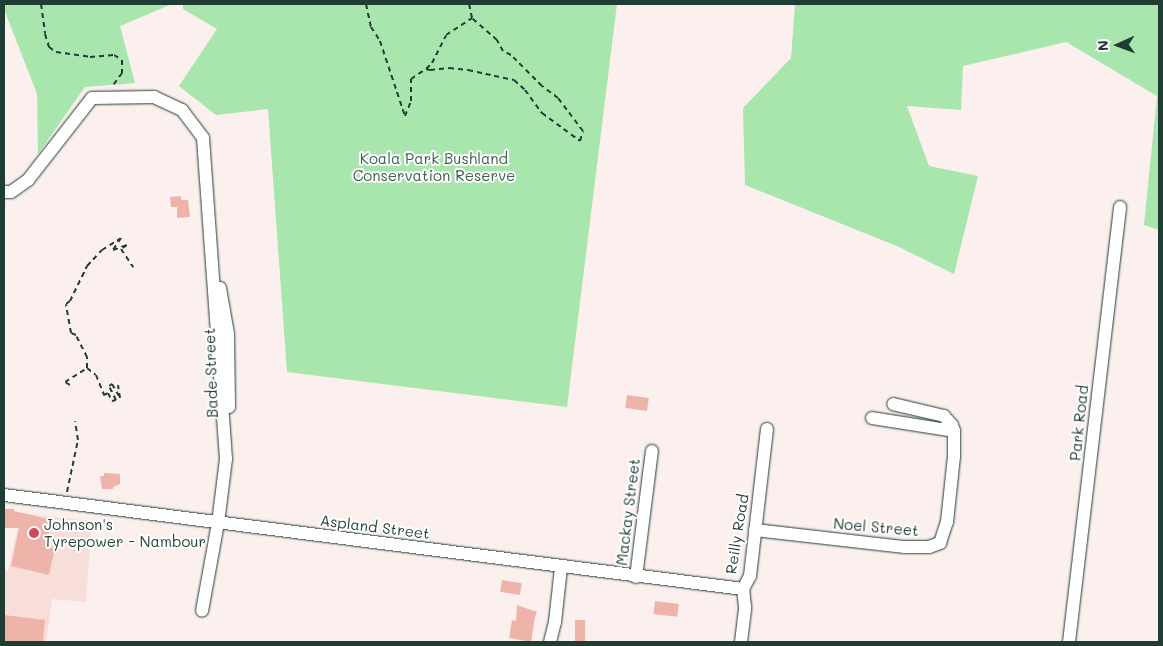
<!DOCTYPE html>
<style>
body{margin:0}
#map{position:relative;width:1163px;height:646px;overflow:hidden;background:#fcf0ee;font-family:Mali,sans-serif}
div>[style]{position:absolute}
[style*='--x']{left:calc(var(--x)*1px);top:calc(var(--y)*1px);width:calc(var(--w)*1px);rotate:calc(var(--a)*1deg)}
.built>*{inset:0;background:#f8ded9}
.green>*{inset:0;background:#a8e6ad}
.building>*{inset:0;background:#eeb4a9;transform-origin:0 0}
.path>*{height:2px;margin-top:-1px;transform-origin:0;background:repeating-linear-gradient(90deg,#1f3d34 0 5px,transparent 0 9px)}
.roads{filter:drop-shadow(0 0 1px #1f3d34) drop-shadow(0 0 1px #1f3d34)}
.minor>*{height:12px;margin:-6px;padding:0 6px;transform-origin:6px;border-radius:6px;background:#fff}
.dots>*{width:14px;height:14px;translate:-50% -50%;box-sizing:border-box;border:2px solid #fff;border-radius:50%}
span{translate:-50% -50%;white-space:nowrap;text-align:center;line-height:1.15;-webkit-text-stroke:4px #fff;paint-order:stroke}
.park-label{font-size:15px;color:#3a5f4c}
.street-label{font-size:15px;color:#1f3d34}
.poi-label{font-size:15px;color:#1f3d34}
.left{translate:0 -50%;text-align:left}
.frame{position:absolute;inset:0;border:5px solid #1f3d34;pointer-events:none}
.north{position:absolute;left:1093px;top:20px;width:50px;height:50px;-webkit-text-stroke:4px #fff;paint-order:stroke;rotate:268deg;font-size:14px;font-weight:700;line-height:20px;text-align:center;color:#1f3d34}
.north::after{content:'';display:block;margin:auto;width:18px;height:22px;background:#1f3d34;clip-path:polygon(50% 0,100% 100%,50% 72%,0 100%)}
</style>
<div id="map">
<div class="built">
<div style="clip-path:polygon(21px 513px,92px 521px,86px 602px,52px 599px,46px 642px,4px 642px,4px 571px,8px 571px)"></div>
</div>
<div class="green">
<div style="clip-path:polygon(4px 4px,172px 4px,120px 26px,135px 83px,85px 87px,38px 154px,37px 94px,4px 9px)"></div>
<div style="clip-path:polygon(183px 4px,617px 4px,567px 407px,287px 372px,268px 109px,216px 115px,179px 86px,217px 29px,183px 9px)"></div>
<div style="clip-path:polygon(795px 4px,1159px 4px,1159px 230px,1144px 225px,1157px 96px,1066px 42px,963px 66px,961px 110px,907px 106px,929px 166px,978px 176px,954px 274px,899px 247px,745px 185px,743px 108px,791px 58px)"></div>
</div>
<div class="building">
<div style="clip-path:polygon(181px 196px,181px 200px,188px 200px,190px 217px,177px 218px,177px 207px,171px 207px,170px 197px)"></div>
<div style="left:627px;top:395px;width:22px;height:13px;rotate:8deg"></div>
<div style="clip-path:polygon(104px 473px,120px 474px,120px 484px,113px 487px,113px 489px,102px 489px,100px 476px,104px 476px)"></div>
<div style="clip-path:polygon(4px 509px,14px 509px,14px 511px,52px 520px,46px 547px,55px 548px,49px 575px,11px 566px,19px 528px,4px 528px)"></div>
<div style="left:502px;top:580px;width:20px;height:12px;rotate:9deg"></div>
<div style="left:655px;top:601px;width:24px;height:13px;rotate:7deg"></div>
<div style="clip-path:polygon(517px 605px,537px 612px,535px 617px,531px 642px,509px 638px,512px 620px,516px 621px)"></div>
<div style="clip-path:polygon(4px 615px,45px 620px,43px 642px,4px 642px)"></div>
<div style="left:575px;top:620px;width:10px;height:22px"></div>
</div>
<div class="path">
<div style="--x:41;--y:4;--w:30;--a:82"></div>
<div style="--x:45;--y:34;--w:14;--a:73"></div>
<div style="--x:49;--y:47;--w:9;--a:36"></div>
<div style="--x:56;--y:52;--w:34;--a:8"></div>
<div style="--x:90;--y:57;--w:24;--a:-5"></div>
<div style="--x:114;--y:55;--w:9;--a:32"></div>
<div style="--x:122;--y:60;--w:13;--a:90"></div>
<div style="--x:122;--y:73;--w:17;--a:126"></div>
<div style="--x:366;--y:4;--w:24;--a:78"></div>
<div style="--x:371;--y:27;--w:17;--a:57"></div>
<div style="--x:380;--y:41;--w:79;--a:71.6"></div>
<div style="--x:405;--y:116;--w:16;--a:-68"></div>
<div style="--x:411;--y:101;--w:22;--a:-90"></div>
<div style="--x:411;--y:79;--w:18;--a:-34"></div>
<div style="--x:426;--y:69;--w:4;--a:14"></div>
<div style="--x:430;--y:70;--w:19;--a:-6"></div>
<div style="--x:449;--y:68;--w:19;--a:6"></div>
<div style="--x:468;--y:70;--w:47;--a:12.3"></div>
<div style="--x:514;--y:80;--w:15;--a:42"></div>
<div style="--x:525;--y:90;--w:29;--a:54"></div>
<div style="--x:542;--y:113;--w:47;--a:36.4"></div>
<div style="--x:580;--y:141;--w:10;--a:-73"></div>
<div style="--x:583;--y:131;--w:41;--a:-127.1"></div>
<div style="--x:558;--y:98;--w:20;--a:-143"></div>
<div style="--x:542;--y:86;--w:44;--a:-135"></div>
<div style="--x:511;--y:55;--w:9;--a:-153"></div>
<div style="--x:503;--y:51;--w:13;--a:-119"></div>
<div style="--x:497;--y:40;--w:33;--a:-139"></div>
<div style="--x:472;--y:18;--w:14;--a:-102"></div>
<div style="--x:426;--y:69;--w:8;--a:-45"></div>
<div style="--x:432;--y:63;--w:31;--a:-63"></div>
<div style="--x:446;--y:35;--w:31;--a:-33"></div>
<div style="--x:87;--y:368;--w:11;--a:-90"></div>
<div style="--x:87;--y:357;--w:25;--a:-117"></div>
<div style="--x:76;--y:335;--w:5;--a:-158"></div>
<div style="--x:71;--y:333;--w:29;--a:-100"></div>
<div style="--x:66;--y:304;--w:5;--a:-37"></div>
<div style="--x:70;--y:301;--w:39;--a:-64"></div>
<div style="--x:87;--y:266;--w:22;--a:-47"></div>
<div style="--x:102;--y:250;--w:22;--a:-32"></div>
<div style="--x:121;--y:238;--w:14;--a:124"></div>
<div style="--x:113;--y:250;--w:15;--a:-20"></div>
<div style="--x:127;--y:245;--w:7;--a:146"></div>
<div style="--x:121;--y:249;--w:22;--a:56"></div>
<div style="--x:70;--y:385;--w:6;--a:-149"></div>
<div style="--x:65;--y:382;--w:26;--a:-32"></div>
<div style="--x:87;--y:368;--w:11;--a:38"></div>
<div style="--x:96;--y:375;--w:22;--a:68"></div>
<div style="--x:104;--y:395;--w:4;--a:-27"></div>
<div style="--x:108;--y:393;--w:9;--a:63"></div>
<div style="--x:112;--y:401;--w:4;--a:-14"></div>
<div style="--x:116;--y:400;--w:16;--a:-117"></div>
<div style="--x:109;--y:386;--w:4;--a:-34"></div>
<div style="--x:112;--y:384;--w:16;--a:60"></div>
<div style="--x:120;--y:398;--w:13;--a:-99"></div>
<div style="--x:67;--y:492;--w:53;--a:-78.1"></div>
<div style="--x:78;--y:440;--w:19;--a:-99"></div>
</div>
<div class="roads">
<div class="minor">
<div style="--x:4;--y:192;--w:7;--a:0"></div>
<div style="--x:11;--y:192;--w:21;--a:-35"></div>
<div style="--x:28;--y:180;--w:104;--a:-52"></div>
<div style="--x:92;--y:98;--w:62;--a:-0.9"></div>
<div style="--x:154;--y:97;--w:31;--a:25"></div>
<div style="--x:182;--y:110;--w:35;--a:53"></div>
<div style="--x:203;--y:138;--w:322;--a:85.9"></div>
<div style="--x:226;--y:459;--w:64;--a:97.1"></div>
<div style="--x:218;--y:523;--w:89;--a:100.3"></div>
<div style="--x:220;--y:288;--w:47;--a:80.1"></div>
<div style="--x:228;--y:334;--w:73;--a:89.2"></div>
<div style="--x:872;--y:418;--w:83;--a:9"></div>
<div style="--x:4;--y:495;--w:745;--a:7.25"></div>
<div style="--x:755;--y:530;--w:151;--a:6.5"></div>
<div style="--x:905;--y:547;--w:24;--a:0"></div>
<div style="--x:929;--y:547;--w:12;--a:-20"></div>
<div style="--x:940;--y:543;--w:22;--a:-72"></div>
<div style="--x:947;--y:522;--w:65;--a:-83.9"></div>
<div style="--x:954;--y:457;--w:26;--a:-90"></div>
<div style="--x:954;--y:431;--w:6;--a:-108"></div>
<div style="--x:952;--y:425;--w:12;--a:-132"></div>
<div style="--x:944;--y:416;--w:52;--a:-166.8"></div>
<div style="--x:636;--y:577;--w:127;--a:-82.8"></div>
<div style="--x:550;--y:642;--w:21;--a:-76"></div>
<div style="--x:555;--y:622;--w:54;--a:-83.7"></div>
<div style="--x:741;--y:642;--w:35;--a:-83"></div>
<div style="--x:745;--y:607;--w:18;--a:-96"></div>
<div style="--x:743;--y:589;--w:15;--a:-62"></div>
<div style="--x:750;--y:576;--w:148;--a:-83.4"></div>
<div style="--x:1069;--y:642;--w:438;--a:-83.3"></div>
</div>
</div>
<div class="dots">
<div style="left:34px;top:533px;background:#d1495b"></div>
</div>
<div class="park-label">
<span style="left:434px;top:167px">Koala Park Bushland<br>Conservation Reserve</span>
</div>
<div class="street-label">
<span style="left:211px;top:373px;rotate:-92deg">Bade Street</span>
<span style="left:1079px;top:423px;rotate:-84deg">Park Road</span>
<span style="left:628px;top:512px;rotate:-83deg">Mackay Street</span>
<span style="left:375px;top:527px;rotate:7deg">Aspland Street</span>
<span style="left:876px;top:527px;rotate:5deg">Noel Street</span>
<span style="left:737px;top:534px;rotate:-81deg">Reilly Road</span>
</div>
<div class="poi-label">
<span class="left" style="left:44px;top:533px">Johnson's<br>Tyrepower - Nambour</span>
</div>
<div class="frame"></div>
<div class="north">N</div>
</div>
